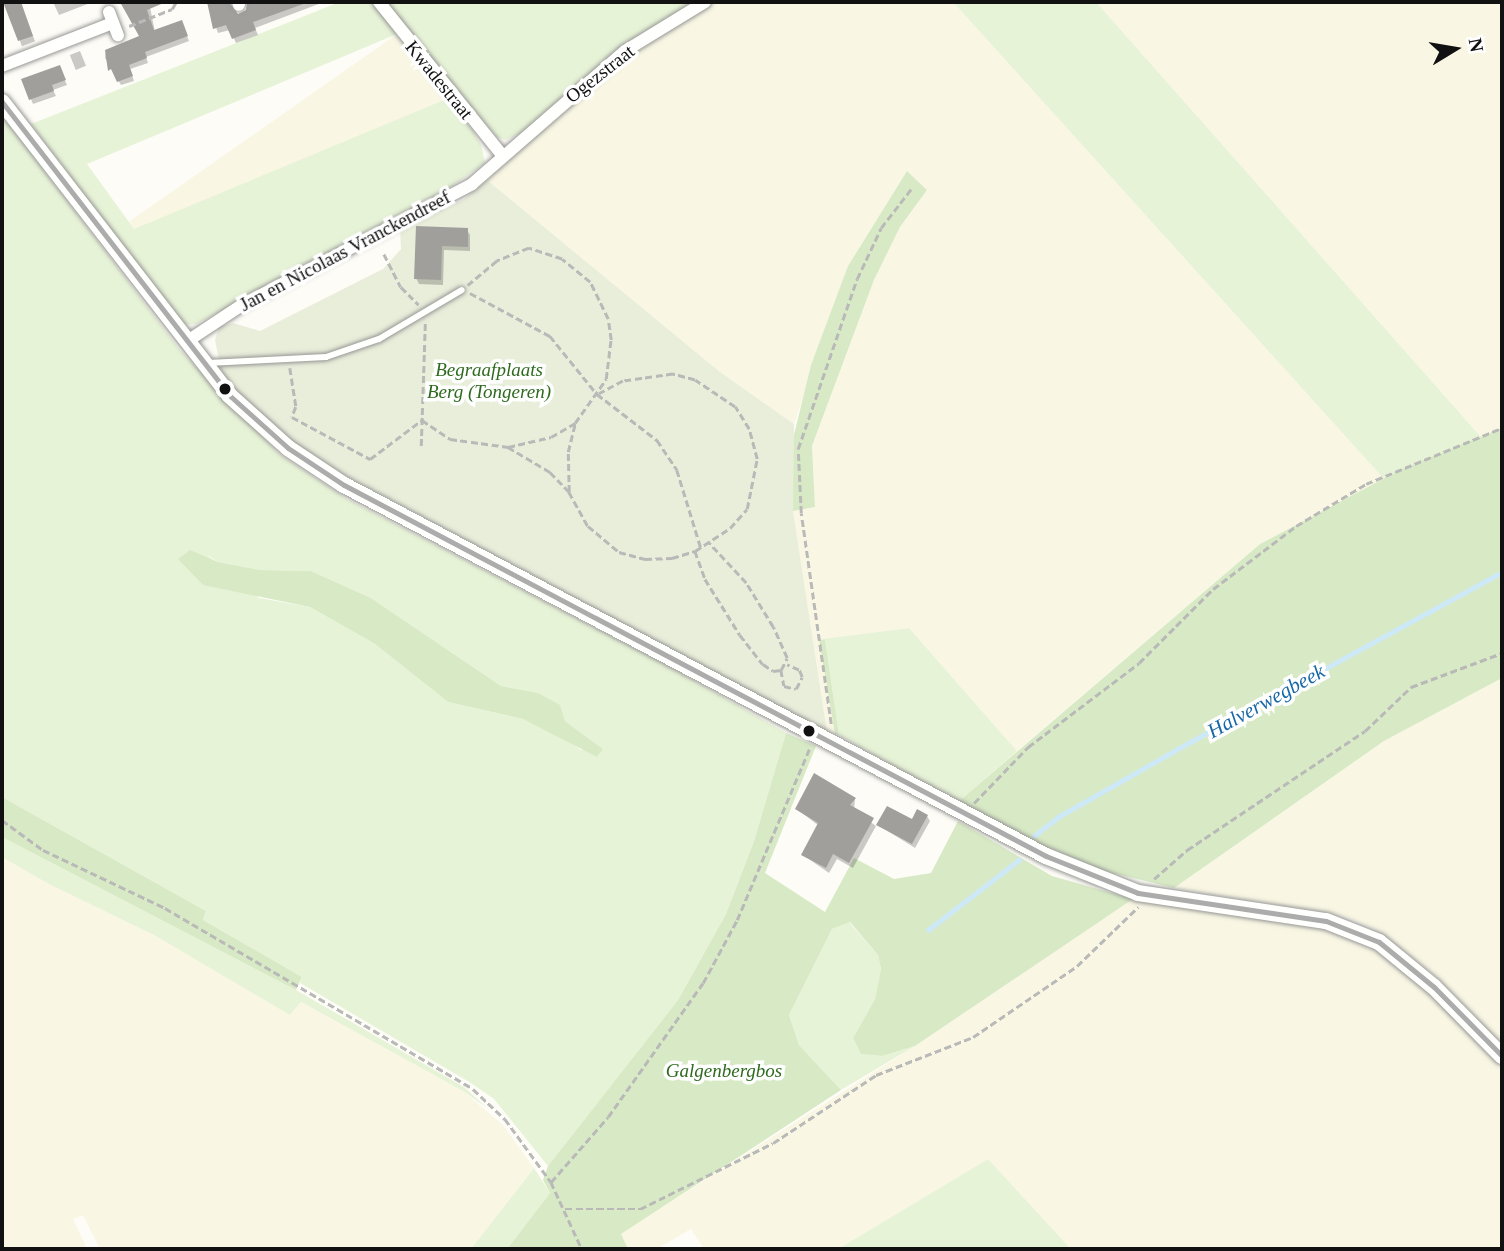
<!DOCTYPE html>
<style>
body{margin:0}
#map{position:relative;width:1504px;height:1251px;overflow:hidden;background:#fdfcf7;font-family:Georgia,serif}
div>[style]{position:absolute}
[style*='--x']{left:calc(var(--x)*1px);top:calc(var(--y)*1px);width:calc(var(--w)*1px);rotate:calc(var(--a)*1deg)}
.farmland>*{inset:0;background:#f9f7e4;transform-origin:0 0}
.green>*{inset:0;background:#e7f3d7}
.forest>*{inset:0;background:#d8eac5}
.cemetery>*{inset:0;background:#e9eedb}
.shadow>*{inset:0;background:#0003;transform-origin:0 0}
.stream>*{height:4.5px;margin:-2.25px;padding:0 2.25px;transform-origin:2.25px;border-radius:2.25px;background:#cde8f7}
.building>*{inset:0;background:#a19f9c}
.path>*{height:2.5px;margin-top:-1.25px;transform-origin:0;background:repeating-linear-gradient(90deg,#b9b9b8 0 7px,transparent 0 10.5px)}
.roads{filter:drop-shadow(0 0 2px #979795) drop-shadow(0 0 2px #979795)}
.service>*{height:6px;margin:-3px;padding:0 3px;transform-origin:3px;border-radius:3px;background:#fffffe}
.minor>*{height:12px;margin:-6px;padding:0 6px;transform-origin:6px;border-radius:6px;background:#fffffe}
.tertiary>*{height:16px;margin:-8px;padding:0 8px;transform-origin:8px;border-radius:8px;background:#fffffe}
.bus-1>*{height:5px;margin:-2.5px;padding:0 2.5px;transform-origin:2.5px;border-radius:2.5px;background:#acacac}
.dots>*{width:19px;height:19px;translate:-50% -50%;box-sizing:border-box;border:4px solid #fff;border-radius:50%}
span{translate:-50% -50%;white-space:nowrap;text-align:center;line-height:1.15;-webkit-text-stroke:7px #fff;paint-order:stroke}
.street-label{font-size:19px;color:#111}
.park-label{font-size:19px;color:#2f6b1f;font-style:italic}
.water-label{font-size:21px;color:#1768a6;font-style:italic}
.frame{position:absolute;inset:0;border:4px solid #111;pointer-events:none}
.north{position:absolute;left:1420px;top:14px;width:70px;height:70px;-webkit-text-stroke:5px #fff;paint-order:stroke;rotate:79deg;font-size:19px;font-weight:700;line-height:28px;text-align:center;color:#111}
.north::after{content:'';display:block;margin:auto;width:24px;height:32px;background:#111;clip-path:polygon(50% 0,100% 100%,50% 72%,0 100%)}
</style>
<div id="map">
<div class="farmland">
<div style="clip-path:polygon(713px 2px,953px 2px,1384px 479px,1260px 544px,1017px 751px,909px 628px,819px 640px,835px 734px,827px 732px,793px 511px,815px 507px,812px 447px,874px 280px,900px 227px,927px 190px,907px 171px,848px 266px,794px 424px,720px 372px,487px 180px,634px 51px)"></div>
<div style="clip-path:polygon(1096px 2px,1502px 2px,1502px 428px,1481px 437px)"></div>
<div style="left:397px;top:34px;width:81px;height:336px;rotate:55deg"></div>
<div style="clip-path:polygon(1502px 678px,1502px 1043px,1434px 974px,1373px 928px,1344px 916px,1174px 888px,1384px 741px)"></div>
<div style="clip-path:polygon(2px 857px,154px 935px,291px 1014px,301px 1002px,463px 1091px,503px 1125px,534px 1168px,471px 1249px,100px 1249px,83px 1215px,73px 1219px,87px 1249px,2px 1249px)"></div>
<div style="clip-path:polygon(1133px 899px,1317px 927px,1383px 954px,1432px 993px,1502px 1065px,1502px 1249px,1071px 1249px,988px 1159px,838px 1249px,704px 1249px,691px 1229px,657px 1249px,628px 1249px,620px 1234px,915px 1046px)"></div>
</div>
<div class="green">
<div style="clip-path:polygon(340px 2px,375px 2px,397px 34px,87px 164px,134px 229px,444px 100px,471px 128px,481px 145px,485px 163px,430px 201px,196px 324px,182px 325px,31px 124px)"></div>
<div style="clip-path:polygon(388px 2px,696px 2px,626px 47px,521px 133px,506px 140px,497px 137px,421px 49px)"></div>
<div style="clip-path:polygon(953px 2px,1096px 2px,1481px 437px,1384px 479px)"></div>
<div style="clip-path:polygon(evenodd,2px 115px,179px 349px,280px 455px,347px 499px,674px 669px,786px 733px,754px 841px,726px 914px,678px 1000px,548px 1166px,494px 1099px,471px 1083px,300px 983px,302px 977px,203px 920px,206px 911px,2px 797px,2px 115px,206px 554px,218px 562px,260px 570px,311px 571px,371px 598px,501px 686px,538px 693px,565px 721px,603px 749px,581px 750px,556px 732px,523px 719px,448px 702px,375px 644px,310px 607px,259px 598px,206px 554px)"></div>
<div style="clip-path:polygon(909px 628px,1017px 751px,958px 802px,839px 735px,825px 639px)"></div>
<div style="clip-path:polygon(2px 837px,296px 990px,464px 1087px,487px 1108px,463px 1091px,301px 1002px,290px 1015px,154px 935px,49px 884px,2px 857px)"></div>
<div style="clip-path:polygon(849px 922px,878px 955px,881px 969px,875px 999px,853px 1038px,861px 1054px,882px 1056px,915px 1046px,841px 1090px,799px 1045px,789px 1015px,832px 929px)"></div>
<div style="clip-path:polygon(988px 1159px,1071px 1249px,838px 1249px)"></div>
<div style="clip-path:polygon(534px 1168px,550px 1193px,507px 1249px,471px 1249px)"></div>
</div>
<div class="forest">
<div style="clip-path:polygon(907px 171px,927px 190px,900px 227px,874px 280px,812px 446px,815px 507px,793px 511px,791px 447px,811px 365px,848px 266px)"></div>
<div style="clip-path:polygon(1502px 428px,1502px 678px,1384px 741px,1174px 888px,1076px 864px,958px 802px,1260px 544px,1402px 469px)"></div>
<div style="clip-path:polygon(190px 550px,218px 562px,260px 570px,311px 571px,371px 598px,501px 686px,538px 693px,560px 705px,565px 721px,603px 749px,597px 757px,523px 719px,448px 702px,375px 644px,310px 607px,203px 585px,178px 559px)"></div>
<div style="clip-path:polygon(909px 628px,825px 639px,839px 735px,835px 734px,819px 640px)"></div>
<div style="clip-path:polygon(786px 733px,816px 746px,765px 873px,825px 912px,854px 858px,894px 879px,931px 873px,958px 821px,1052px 876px,1133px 899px,915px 1046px,882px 1056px,861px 1054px,853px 1038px,875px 999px,881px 969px,878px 955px,850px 922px,832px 929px,789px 1015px,799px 1045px,841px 1090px,621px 1234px,628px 1249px,507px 1249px,550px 1193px,543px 1180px,548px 1166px,678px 1000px,726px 914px,754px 841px)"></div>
<div style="clip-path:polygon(2px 797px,206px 911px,203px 920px,302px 977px,296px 990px,2px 837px)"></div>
</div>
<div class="cemetery">
<div style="clip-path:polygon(487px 180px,720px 372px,794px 424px,793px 511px,827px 732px,305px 454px,223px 379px,215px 340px,219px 327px,233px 323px,260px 331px,383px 269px,401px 249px,400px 227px,463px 200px)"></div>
</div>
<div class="shadow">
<div style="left:20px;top:2px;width:42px;height:14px;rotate:69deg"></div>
<div style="clip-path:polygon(53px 2px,93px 2px,59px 15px)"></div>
<div style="clip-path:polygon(120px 2px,149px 2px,155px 32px,183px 26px,189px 41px,146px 57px,148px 63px,130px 69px,134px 81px,121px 85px,105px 58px,106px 51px,142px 37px)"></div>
<div style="clip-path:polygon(207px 2px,224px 2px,229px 16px,242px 15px,267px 2px,324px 2px,255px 28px,258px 35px,236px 43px,230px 30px,218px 33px)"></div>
<div style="left:80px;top:51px;width:16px;height:11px;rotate:68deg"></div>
<div style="clip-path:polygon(61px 72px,67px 85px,53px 90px,56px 96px,33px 104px,23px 80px)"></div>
<div style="clip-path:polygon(418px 227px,467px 230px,470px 235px,470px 251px,444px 250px,443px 285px,419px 284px,416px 278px)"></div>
<div style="clip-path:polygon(855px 799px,854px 810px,876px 826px,853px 868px,837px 859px,829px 873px,803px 855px,819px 826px,797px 809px)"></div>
<div style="clip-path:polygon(927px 816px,930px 821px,915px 848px,878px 825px)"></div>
</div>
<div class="stream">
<div style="--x:1034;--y:836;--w:31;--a:-38"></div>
<div style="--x:1058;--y:817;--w:144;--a:-29.6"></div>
<div style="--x:1183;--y:746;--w:363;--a:-28.6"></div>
<div style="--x:928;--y:930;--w:115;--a:-37.6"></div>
</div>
<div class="building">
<div style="clip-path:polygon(3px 2px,21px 2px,33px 36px,18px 41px)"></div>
<div style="clip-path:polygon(120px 2px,166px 2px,147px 10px,154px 30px,182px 20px,188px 36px,145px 52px,147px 58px,129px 65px,133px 76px,117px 82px,111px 69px,108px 71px,105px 50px,139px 36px)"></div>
<div style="clip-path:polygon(207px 2px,229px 2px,238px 14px,246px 10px,247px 2px,306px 3px,253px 22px,256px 30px,232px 39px,226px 25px,213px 29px)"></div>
<div style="clip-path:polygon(60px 65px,66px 80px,52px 85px,54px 91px,29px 100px,21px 79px)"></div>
<div style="clip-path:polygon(416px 226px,468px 228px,468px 247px,442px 246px,441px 280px,414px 279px)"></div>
<div style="clip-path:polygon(814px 773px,856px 798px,850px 805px,874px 818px,849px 863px,833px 854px,826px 868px,801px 855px,818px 823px,795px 809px)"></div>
<div style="clip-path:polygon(887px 806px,912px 819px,917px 809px,928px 815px,912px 844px,876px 825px)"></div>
</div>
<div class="path">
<div style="--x:129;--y:26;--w:46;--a:-21.6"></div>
<div style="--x:172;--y:9;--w:8;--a:-60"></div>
<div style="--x:384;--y:254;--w:37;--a:63"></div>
<div style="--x:401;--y:287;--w:25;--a:45"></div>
<div style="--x:470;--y:293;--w:91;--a:28.3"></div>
<div style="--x:550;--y:336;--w:75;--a:51"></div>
<div style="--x:597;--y:394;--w:76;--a:37.5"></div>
<div style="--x:657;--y:440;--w:36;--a:56"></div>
<div style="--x:677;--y:470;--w:82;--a:72.9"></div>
<div style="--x:290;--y:368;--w:39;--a:81"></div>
<div style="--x:296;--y:407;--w:11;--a:112"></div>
<div style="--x:292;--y:417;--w:89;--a:28.3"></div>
<div style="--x:370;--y:459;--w:65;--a:-36.9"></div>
<div style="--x:422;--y:420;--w:34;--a:34"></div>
<div style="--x:450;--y:439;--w:59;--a:7.9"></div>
<div style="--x:508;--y:447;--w:44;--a:-13.1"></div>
<div style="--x:551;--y:437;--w:28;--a:-30"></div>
<div style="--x:575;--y:423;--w:54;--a:-54.8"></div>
<div style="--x:606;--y:379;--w:39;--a:-83"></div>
<div style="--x:611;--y:340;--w:21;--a:-98"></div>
<div style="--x:608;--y:319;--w:41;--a:-115.9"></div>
<div style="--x:590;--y:282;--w:36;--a:-141"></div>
<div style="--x:562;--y:259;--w:35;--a:-162"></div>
<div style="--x:529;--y:248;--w:35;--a:158"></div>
<div style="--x:497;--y:261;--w:38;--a:140"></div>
<div style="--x:421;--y:446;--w:123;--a:-88.1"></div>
<div style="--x:508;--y:447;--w:49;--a:30.8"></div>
<div style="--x:550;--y:472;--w:28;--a:46"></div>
<div style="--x:569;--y:492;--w:39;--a:61"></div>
<div style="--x:588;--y:526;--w:40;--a:40"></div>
<div style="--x:619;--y:552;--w:27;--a:15"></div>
<div style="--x:645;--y:559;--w:27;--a:-2"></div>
<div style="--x:672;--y:558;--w:24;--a:-17"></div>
<div style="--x:695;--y:551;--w:42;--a:-33.3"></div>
<div style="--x:730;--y:528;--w:25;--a:-48"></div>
<div style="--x:747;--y:509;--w:51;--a:-78.7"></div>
<div style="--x:757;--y:459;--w:31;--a:-105"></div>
<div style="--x:749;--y:429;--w:26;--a:-122"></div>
<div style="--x:735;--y:407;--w:48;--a:-146"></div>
<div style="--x:695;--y:380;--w:23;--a:-165"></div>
<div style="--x:673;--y:374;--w:50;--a:172"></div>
<div style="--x:623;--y:381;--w:27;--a:152"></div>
<div style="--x:569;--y:492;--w:40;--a:-91.4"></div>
<div style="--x:568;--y:452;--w:30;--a:-76"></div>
<div style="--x:695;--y:551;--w:30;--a:70"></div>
<div style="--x:705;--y:579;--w:66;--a:58"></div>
<div style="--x:740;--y:635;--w:37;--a:52"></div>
<div style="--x:763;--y:664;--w:12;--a:35"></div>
<div style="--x:773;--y:671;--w:8;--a:-7"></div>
<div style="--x:781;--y:670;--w:13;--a:-63"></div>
<div style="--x:787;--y:658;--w:34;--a:-114"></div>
<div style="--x:773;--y:627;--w:52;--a:-121.5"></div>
<div style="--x:746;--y:583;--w:54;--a:-132.8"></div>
<div style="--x:781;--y:670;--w:16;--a:79"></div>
<div style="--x:784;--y:686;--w:12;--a:14"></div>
<div style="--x:796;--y:689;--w:13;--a:-63"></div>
<div style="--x:802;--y:677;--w:8;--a:-113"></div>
<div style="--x:799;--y:670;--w:13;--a:-157"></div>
<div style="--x:831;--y:724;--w:213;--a:-98.1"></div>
<div style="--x:801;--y:513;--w:64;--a:-92.7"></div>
<div style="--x:798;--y:449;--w:180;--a:-70.9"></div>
<div style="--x:857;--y:279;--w:56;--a:-64.8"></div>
<div style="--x:881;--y:228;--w:49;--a:-52.4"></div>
<div style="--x:974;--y:803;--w:78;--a:-46"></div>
<div style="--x:1028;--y:747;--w:139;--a:-37.1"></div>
<div style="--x:1139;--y:663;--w:105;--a:-45"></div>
<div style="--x:1213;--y:589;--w:104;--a:-37.2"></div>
<div style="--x:1296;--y:526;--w:82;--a:-31"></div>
<div style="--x:1366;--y:484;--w:147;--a:-22.4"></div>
<div style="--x:2;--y:820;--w:51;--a:36.2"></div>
<div style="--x:43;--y:850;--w:135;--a:25.4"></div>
<div style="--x:165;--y:908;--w:357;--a:30.4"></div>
<div style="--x:473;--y:1089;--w:44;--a:43.2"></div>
<div style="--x:505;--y:1119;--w:78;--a:53.9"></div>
<div style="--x:551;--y:1182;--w:74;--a:65.2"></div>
<div style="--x:1154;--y:879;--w:44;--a:-41.3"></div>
<div style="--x:1187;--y:850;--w:214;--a:-33.8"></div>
<div style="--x:1365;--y:731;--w:64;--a:-43.7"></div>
<div style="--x:1411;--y:687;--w:97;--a:-20.5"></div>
<div style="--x:551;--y:1182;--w:86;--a:-48.8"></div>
<div style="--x:608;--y:1117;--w:164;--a:-54.7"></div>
<div style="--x:703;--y:983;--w:72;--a:-61.6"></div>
<div style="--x:737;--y:920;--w:188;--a:-67.1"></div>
<div style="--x:565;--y:1209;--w:75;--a:0"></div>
<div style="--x:640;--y:1209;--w:148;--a:-26.4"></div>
<div style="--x:773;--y:1143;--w:123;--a:-33.4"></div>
<div style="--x:876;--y:1075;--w:104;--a:-21.4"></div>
<div style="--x:973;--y:1037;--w:126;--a:-34.3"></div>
<div style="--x:1077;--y:966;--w:85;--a:-44"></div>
</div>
<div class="roads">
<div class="service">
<div style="--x:208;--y:363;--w:118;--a:-2.9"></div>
<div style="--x:326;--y:357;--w:56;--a:-18.8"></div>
<div style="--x:379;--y:339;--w:96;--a:-30.6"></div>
</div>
<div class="minor">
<div style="--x:238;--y:2;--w:3;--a:72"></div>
<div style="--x:379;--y:2;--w:196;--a:51.2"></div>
<div style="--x:109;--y:12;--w:25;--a:69"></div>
<div style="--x:2;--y:66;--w:119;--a:-21.2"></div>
<div style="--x:186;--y:342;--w:67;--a:-33.5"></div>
<div style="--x:242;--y:305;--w:260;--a:-27.7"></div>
<div style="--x:472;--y:184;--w:203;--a:-41"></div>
<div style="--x:625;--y:51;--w:94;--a:-31.5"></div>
</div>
<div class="tertiary">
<div style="--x:2;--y:102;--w:371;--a:52.2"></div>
<div style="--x:229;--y:395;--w:79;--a:41.9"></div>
<div style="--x:288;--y:448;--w:67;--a:33.5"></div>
<div style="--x:344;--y:485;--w:794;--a:27.86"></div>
<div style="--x:1046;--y:856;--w:99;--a:21.9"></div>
<div style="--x:1138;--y:893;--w:190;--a:8.5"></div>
<div style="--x:1326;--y:921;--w:57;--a:21.6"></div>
<div style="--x:1379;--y:942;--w:71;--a:39.3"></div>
<div style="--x:1434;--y:987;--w:97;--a:45.4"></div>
</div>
</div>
<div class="bus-1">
<div style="--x:2;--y:102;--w:371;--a:52.2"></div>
<div style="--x:229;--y:395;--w:79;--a:41.9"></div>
<div style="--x:288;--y:448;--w:67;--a:33.5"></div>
<div style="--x:344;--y:485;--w:794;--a:27.86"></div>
<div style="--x:1046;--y:856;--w:99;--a:21.9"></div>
<div style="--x:1138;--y:893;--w:190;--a:8.5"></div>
<div style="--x:1326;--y:921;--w:57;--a:21.6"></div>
<div style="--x:1379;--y:942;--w:71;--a:39.3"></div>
<div style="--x:1434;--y:987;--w:97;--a:45.4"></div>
</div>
<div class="dots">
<div style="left:225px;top:389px;background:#111"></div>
<div style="left:809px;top:731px;background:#111"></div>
</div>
<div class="street-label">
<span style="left:600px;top:74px;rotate:-38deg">Ogezstraat</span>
<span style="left:439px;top:80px;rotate:51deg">Kwadestraat</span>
<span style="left:345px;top:251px;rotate:-28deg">Jan en Nicolaas Vranckendreef</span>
</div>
<div class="park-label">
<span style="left:489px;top:381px">Begraafplaats<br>Berg (Tongeren)</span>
<span style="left:724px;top:1071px">Galgenbergbos</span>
</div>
<div class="water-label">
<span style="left:1266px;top:701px;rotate:-29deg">Halverwegbeek</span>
</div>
<div class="frame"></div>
<div class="north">N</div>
</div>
